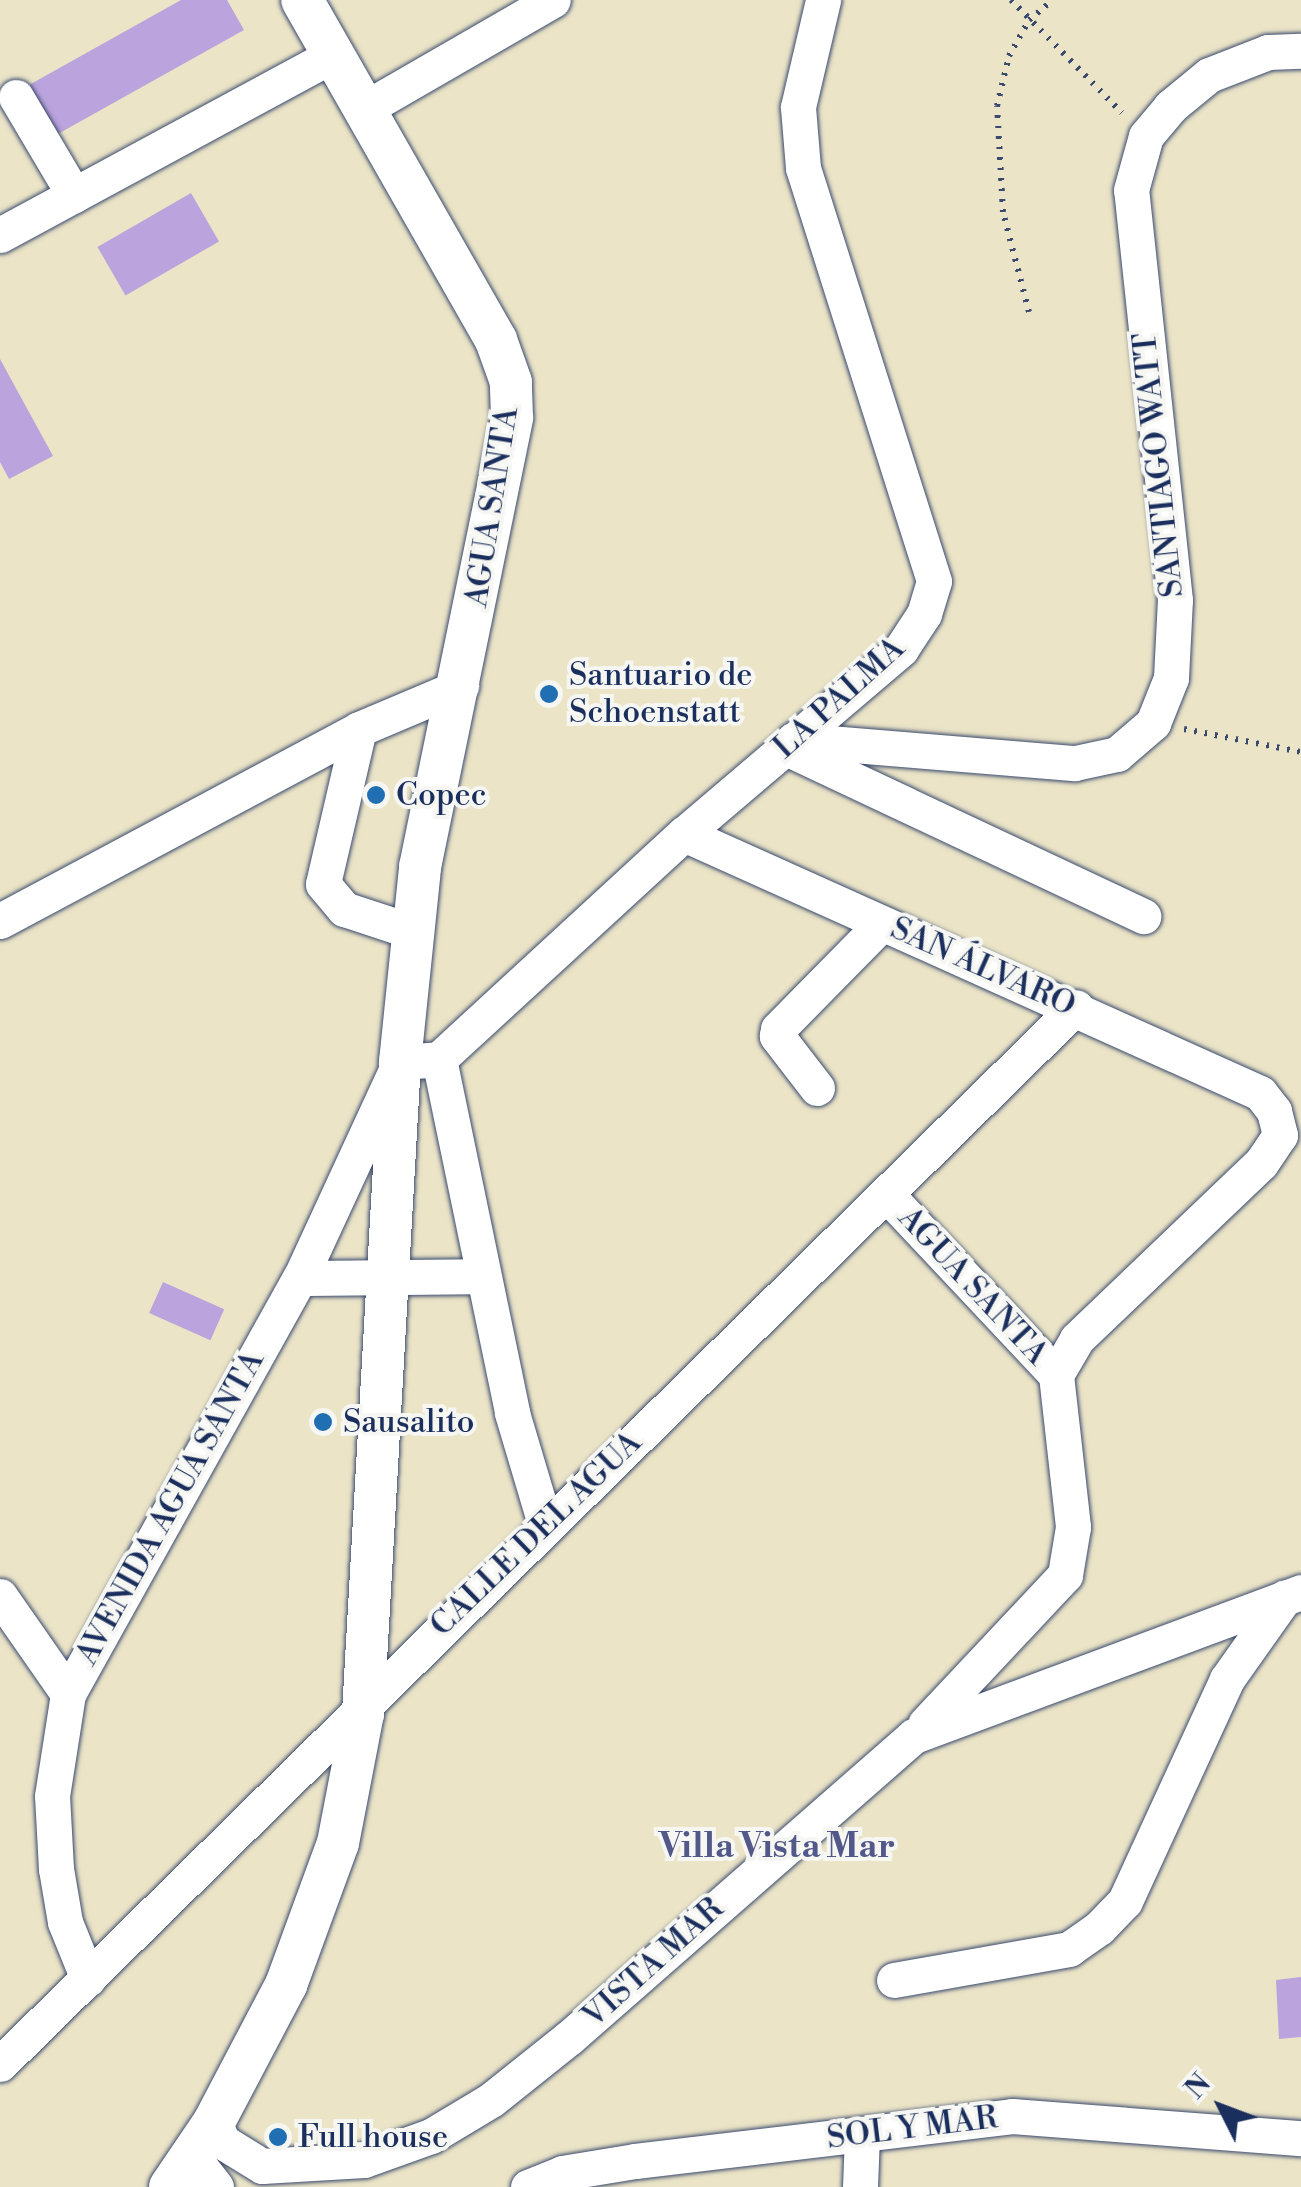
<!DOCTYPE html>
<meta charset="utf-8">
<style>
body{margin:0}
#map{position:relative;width:1301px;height:2187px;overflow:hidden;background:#ebe4c7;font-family:"Libre Bodoni",serif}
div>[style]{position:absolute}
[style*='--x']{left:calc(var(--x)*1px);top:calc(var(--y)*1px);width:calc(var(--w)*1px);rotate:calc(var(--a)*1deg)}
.building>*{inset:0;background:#bba3dd;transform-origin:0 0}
.path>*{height:6px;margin-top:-3px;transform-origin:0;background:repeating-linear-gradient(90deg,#3a4a6e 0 2.5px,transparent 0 10.5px)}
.roads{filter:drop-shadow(0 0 2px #3a4a6e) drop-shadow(0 0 2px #3a4a6e)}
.minor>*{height:35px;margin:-17.5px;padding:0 17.5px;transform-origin:17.5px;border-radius:17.5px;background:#fff}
.major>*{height:42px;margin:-21px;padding:0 21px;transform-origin:21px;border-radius:21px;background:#fff}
.dots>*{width:28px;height:28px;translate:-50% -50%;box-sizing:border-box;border:5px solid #f6f6f2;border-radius:50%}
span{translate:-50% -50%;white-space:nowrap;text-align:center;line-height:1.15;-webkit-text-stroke:8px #f6f6f2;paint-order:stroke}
.street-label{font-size:32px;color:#1b2f5e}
.poi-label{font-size:32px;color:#1b2f5e}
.left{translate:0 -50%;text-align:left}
.neighbourhood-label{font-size:35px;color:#53588a;font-weight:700}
.north{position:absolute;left:1171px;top:2057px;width:100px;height:100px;-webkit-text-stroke:8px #f6f6f2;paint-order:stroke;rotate:312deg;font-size:28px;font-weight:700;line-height:40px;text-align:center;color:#1b2f5e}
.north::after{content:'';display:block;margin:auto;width:35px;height:45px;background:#1b2f5e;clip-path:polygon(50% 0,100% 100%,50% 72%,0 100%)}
</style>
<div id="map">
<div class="building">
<div style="clip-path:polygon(181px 0,227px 0,244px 30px,56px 135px,29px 85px)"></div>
<div style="left:191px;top:193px;width:56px;height:108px;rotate:60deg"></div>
<div style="clip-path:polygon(0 359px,53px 456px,9px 479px,0 462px)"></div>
<div style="left:163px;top:1282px;width:67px;height:34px;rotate:24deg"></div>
<div style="clip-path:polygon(1301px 1977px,1301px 2037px,1279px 2039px,1276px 1980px)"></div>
</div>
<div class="path">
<div style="--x:1011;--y:0;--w:158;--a:45.5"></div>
<div style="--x:1029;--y:312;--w:103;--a:-104.6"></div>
<div style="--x:1003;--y:212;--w:106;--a:-93.2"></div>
<div style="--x:997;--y:106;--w:51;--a:-76.5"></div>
<div style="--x:1009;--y:56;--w:41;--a:-60.9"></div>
<div style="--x:1029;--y:20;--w:31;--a:-40"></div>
<div style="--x:1184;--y:729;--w:119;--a:11.1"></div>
</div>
<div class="roads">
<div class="minor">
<div style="--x:16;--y:97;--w:114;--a:59.4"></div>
<div style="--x:364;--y:109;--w:218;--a:-30"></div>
<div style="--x:0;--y:235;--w:379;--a:-28.4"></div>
<div style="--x:359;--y:729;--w:159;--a:103.1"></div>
<div style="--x:323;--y:884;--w:33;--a:50"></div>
<div style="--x:344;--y:909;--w:74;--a:18.2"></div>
<div style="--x:793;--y:740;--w:283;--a:4.7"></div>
<div style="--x:1075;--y:763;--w:43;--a:-12.1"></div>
<div style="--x:1117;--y:754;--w:48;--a:-40.7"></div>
<div style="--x:1153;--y:723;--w:48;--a:-68.2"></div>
<div style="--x:1171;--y:678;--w:78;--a:-87.1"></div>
<div style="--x:1175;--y:600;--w:412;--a:-96.1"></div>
<div style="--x:1131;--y:190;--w:56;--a:-74.5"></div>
<div style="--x:1146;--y:136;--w:38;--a:-50"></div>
<div style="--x:1170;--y:107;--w:50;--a:-39.4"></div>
<div style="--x:1209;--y:75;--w:63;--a:-21.3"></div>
<div style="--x:1268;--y:52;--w:33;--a:-2"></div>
<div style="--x:786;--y:748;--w:395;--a:25.2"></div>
<div style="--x:684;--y:834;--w:632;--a:24.21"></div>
<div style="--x:1260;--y:1093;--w:23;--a:52"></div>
<div style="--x:1274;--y:1111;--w:25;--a:76"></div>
<div style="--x:1280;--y:1135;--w:34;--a:124"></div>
<div style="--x:1261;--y:1163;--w:255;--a:136.3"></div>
<div style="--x:1077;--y:1339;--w:42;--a:120.3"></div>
<div style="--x:0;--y:921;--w:407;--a:-28.1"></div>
<div style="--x:359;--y:729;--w:111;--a:-22.9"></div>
<div style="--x:439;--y:1059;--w:361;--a:78.3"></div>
<div style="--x:512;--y:1413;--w:116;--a:73.4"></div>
<div style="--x:817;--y:1088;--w:66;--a:-127.6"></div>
<div style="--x:777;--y:1036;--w:7;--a:-82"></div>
<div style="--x:778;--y:1029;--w:148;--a:-45.5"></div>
<div style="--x:888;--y:1196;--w:245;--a:46.8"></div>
<div style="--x:1056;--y:1375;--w:153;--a:83.6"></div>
<div style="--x:1073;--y:1527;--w:49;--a:99.5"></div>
<div style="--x:1065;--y:1575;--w:204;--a:133.2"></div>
<div style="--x:300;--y:1278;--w:182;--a:-0.6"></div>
<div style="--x:0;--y:1596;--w:119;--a:55.2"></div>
<div style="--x:88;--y:1979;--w:61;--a:-112"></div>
<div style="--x:65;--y:1922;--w:54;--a:-99.6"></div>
<div style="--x:56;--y:1869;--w:73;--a:-93.1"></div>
<div style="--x:52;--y:1796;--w:103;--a:-81.1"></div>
<div style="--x:68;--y:1694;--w:476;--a:-60.9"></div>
<div style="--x:300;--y:1278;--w:238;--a:-65.2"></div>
<div style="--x:400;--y:1062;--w:39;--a:-4"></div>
<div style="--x:439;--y:1059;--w:333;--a:-42.6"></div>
<div style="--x:684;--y:834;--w:285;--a:-40.4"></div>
<div style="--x:901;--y:649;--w:42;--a:-56.7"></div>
<div style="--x:924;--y:614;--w:34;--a:-73"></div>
<div style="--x:934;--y:581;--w:433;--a:-107.6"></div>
<div style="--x:803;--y:168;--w:61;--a:-94.7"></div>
<div style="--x:798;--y:107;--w:110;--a:-76.8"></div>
<div style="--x:894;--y:1980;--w:178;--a:-10"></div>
<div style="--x:1069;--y:1949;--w:37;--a:-35"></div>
<div style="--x:1099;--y:1928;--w:37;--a:-46"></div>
<div style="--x:1125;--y:1901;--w:244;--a:-65.3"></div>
<div style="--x:1227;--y:1679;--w:100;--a:-54.7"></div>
<div style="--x:0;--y:2064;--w:1508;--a:-44.49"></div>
<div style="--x:214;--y:2122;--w:22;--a:66"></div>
<div style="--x:223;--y:2142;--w:46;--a:31.6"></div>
<div style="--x:262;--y:2166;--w:102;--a:-3.4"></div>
<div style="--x:364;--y:2160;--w:71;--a:-19.7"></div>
<div style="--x:431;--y:2136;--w:70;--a:-31"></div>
<div style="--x:491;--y:2100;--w:101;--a:-38.6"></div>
<div style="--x:570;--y:2037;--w:457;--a:-41.2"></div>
<div style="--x:914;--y:1736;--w:413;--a:-20.4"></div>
<div style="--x:192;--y:2156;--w:39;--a:52"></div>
<div style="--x:528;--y:2187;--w:37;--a:-22"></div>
<div style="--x:562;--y:2173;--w:74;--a:-9.3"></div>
<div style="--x:635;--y:2161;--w:380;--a:-6.8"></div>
<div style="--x:1012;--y:2116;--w:290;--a:4.4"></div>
<div style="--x:860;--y:2187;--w:51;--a:-87.8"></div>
</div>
<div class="major">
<div style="--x:170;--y:2187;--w:78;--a:-55.9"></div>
<div style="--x:214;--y:2122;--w:155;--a:-62.3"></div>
<div style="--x:286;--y:1985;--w:151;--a:-69.9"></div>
<div style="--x:338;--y:1843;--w:132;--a:-79.1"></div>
<div style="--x:363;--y:1713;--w:652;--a:-86.75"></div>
<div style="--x:400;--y:1062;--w:196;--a:-84.1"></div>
<div style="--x:420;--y:867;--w:459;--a:-78.4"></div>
<div style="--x:512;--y:417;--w:35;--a:-92"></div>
<div style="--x:511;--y:382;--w:45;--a:-109.7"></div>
<div style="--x:496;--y:340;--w:391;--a:-119.7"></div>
</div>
</div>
<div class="dots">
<div style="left:549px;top:694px;background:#1f6fb2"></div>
<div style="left:376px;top:795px;background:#1f6fb2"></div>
<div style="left:323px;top:1422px;background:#1f6fb2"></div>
<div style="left:278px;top:2137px;background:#1f6fb2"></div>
</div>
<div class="street-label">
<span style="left:1159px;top:465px;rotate:-96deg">SANTIAGO WATT</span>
<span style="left:492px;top:507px;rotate:-81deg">AGUA SANTA</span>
<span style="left:839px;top:698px;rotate:-42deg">LA PALMA</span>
<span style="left:983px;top:967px;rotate:24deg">SAN ÁLVARO</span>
<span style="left:973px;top:1286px;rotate:47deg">AGUA SANTA</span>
<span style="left:170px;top:1508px;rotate:-61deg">AVENIDA AGUA SANTA</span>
<span style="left:536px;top:1534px;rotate:-44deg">CALLE DEL AGUA</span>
<span style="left:653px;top:1963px;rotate:-42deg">VISTA MAR</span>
<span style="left:912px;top:2128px;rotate:-7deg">SOL Y MAR</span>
</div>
<div class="poi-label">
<span class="left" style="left:569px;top:694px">Santuario de<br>Schoenstatt</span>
<span class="left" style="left:396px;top:795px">Copec</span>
<span class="left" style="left:343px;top:1422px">Sausalito</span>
<span class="left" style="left:298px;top:2137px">Full house</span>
</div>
<div class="neighbourhood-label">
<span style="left:777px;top:1847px">Villa Vista Mar</span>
</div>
<div class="north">N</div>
</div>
